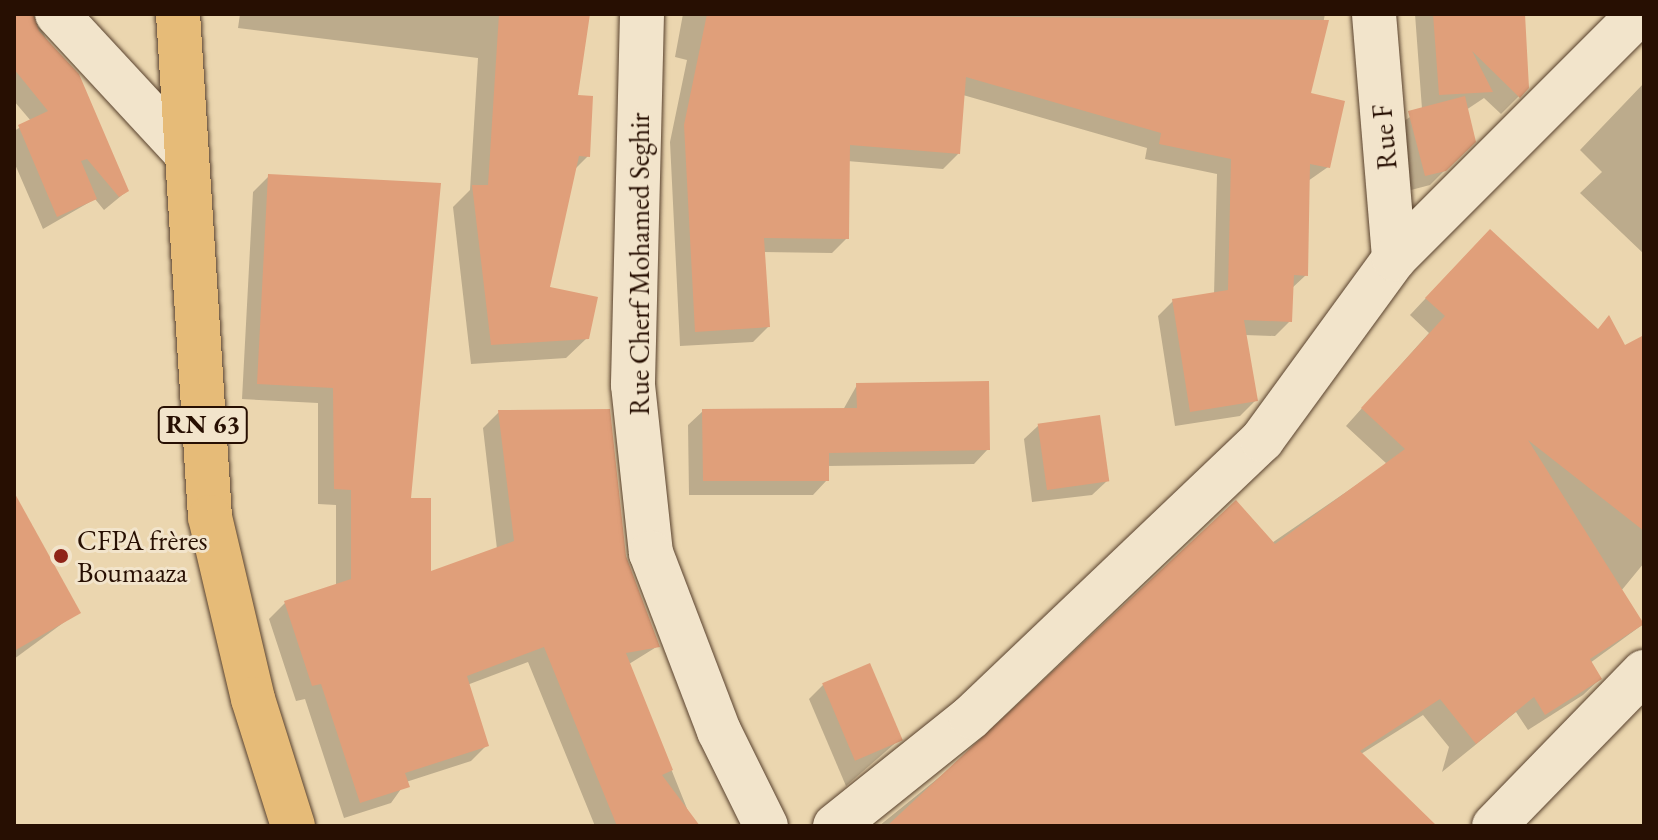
<!DOCTYPE html>
<meta charset="utf-8">
<style>
body{margin:0}
#map{position:relative;width:1658px;height:840px;overflow:hidden;background:#ebd6af;font-family:"EB Garamond",serif}
div>[style]{position:absolute}
[style*='--x']{left:calc(var(--x)*1px);top:calc(var(--y)*1px);width:calc(var(--w)*1px);rotate:calc(var(--a)*1deg)}
.shadow>*{inset:0;background:#0003}
.building>*{inset:0;background:#e09f7a;transform-origin:0 0}
.roads{filter:drop-shadow(0 0 2px #58412d) drop-shadow(0 0 2px #58412d)}
.minor>*{height:44px;margin:-22px;padding:0 22px;transform-origin:22px;border-radius:22px;background:#f2e4cb}
.major>*{height:44px;margin:-22px;padding:0 22px;transform-origin:22px;border-radius:22px;background:#e6bb78}
.dots>*{width:22px;height:22px;translate:-50% -50%;box-sizing:border-box;border:4px solid #f2e4cb;border-radius:50%}
span{translate:-50% -50%;white-space:nowrap;text-align:center;line-height:1.15;-webkit-text-stroke:6px #f2e4cb;paint-order:stroke}
.shield-label span{padding:2px 6px;background:#f2e4cb;border:2px solid;border-radius:6px;-webkit-text-stroke-width:0}
.shield-label{font-size:26px;color:#270f02;font-weight:700}
.street-label{font-size:28px;color:#270f02}
.poi-label{font-size:28px;color:#270f02}
.left{translate:0 -50%;text-align:left}
.frame{position:absolute;inset:0;border:16px solid #270f02;pointer-events:none}
</style>
<div id="map">
<div class="shadow">
<div style="clip-path:polygon(20px 14px,33px 14px,127px 191px,104px 210px,95px 199px,43px 229px,14px 162px,14px 131px,31px 121px,14px 101px,14px 19px)"></div>
<div style="clip-path:polygon(240px 14px,588px 14px,575px 97px,588px 156px,574px 170px,548px 288px,587px 338px,566px 358px,471px 364px,453px 207px,470px 190px,478px 58px,238px 28px)"></div>
<div style="clip-path:polygon(683px 14px,1325px 14px,1309px 94px,1328px 167px,1308px 181px,1306px 275px,1291px 289px,1290px 321px,1275px 336px,1245px 335px,1256px 400px,1240px 416px,1175px 426px,1158px 316px,1173px 301px,1214px 295px,1217px 174px,1145px 159px,1147px 148px,963px 95px,958px 154px,943px 169px,847px 161px,847px 238px,832px 253px,763px 252px,768px 327px,753px 342px,680px 346px,670px 142px,687px 60px,675px 57px)"></div>
<div style="clip-path:polygon(1415px 14px,1523px 14px,1527px 88px,1501px 114px,1484px 98px,1466px 110px,1474px 141px,1430px 185px,1411px 190px,1395px 127px,1422px 109px)"></div>
<div style="clip-path:polygon(1644px 83px,1644px 254px,1580px 193px,1602px 172px,1580px 150px)"></div>
<div style="clip-path:polygon(269px 176px,409px 500px,429px 573px,497px 549px,483px 428px,499px 412px,624px 556px,658px 646px,629px 664px,694px 826px,595px 826px,528px 662px,467px 685px,487px 745px,471px 761px,406px 782px,391px 803px,344px 818px,305px 699px,296px 701px,269px 619px,285px 603px,336px 586px,336px 505px,318px 504px,318px 403px,242px 399px,253px 192px)"></div>
<div style="clip-path:polygon(1473px 248px,1601px 359px,1644px 337px,1644px 563px,1621px 591px,1642px 625px,1590px 663px,1600px 679px,1583px 695px,1528px 730px,1516px 712px,1442px 772px,1449px 747px,1423px 715px,1361px 754px,1382px 826px,879px 826px,989px 737px,1387px 464px,1346px 426px,1429px 333px,1410px 315px)"></div>
<div style="clip-path:polygon(857px 385px,988px 449px,974px 464px,827px 466px,827px 480px,813px 495px,689px 495px,688px 425px,703px 411px,843px 410px)"></div>
<div style="clip-path:polygon(1039px 425px,1107px 481px,1092px 495px,1032px 502px,1024px 439px)"></div>
<div style="clip-path:polygon(14px 496px,78px 612px,14px 659px)"></div>
<div style="clip-path:polygon(824px 684px,900px 739px,846px 786px,809px 699px)"></div>
</div>
<div class="building">
<div style="clip-path:polygon(14px 14px,33px 14px,39px 31px,79px 74px,129px 191px,119px 197px,87px 159px,81px 161px,97px 199px,57px 217px,18px 125px,48px 111px,14px 69px)"></div>
<div style="clip-path:polygon(499px 14px,590px 14px,578px 95px,593px 96px,590px 157px,579px 156px,550px 287px,598px 297px,589px 339px,491px 345px,472px 185px,488px 185px)"></div>
<div style="clip-path:polygon(707px 14px,1329px 20px,1311px 93px,1345px 101px,1330px 168px,1310px 164px,1308px 276px,1294px 275px,1292px 322px,1244px 320px,1258px 401px,1190px 412px,1172px 299px,1228px 290px,1231px 159px,1159px 144px,1161px 133px,966px 77px,960px 154px,850px 145px,849px 239px,764px 238px,770px 327px,695px 332px,684px 125px)"></div>
<div style="clip-path:polygon(1433px 14px,1525px 14px,1529px 88px,1520px 98px,1472px 51px,1493px 92px,1439px 95px)"></div>
<div style="clip-path:polygon(1465px 96px,1476px 142px,1446px 171px,1425px 176px,1408px 111px)"></div>
<div style="clip-path:polygon(268px 174px,441px 183px,411px 498px,431px 498px,431px 571px,514px 541px,498px 410px,610px 409px,626px 556px,660px 647px,626px 653px,673px 770px,662px 775px,700px 826px,617px 826px,544px 647px,467px 676px,489px 746px,405px 773px,410px 787px,360px 803px,321px 684px,312px 686px,284px 601px,351px 579px,351px 490px,334px 489px,333px 388px,257px 384px)"></div>
<div style="clip-path:polygon(1490px 229px,1598px 329px,1609px 315px,1625px 345px,1644px 335px,1644px 531px,1528px 440px,1644px 624px,1590px 659px,1602px 679px,1545px 715px,1534px 697px,1476px 744px,1440px 699px,1360px 751px,1437px 826px,887px 826px,1236px 500px,1275px 544px,1405px 449px,1361px 408px,1445px 316px,1425px 298px)"></div>
<div style="clip-path:polygon(989px 381px,990px 450px,829px 453px,829px 481px,703px 481px,702px 409px,857px 408px,856px 383px)"></div>
<div style="left:1100px;top:415px;width:67px;height:63px;rotate:82deg"></div>
<div style="clip-path:polygon(14px 492px,81px 613px,14px 651px)"></div>
<div style="left:870px;top:663px;width:84px;height:52px;rotate:67deg"></div>
</div>
<div class="roads">
<div class="minor">
<div style="--x:57;--y:14;--w:187;--a:47.2"></div>
<div style="--x:642;--y:14;--w:371;--a:91.4"></div>
<div style="--x:633;--y:385;--w:169;--a:83.9"></div>
<div style="--x:651;--y:553;--w:191;--a:69.1"></div>
<div style="--x:719;--y:731;--w:106;--a:63.7"></div>
<div style="--x:1374;--y:14;--w:246;--a:85.3"></div>
<div style="--x:835;--y:826;--w:174;--a:-38.7"></div>
<div style="--x:971;--y:717;--w:402;--a:-43.6"></div>
<div style="--x:1262;--y:440;--w:224;--a:-53.9"></div>
<div style="--x:1394;--y:259;--w:346;--a:-45"></div>
<div style="--x:1494;--y:826;--w:215;--a:-45.8"></div>
</div>
<div class="major">
<div style="--x:178;--y:14;--w:504;--a:86.36"></div>
<div style="--x:210;--y:517;--w:187;--a:76.7"></div>
<div style="--x:253;--y:699;--w:133;--a:72.5"></div>
</div>
</div>
<div class="dots">
<div style="left:61px;top:556px;background:#8f2418"></div>
</div>
<div class="shield-label">
<span style="left:203px;top:425px">RN 63</span>
</div>
<div class="street-label">
<span style="left:1384px;top:137px;rotate:-95deg">Rue F</span>
<span style="left:639px;top:264px;rotate:-90deg">Rue Cherf Mohamed Seghir</span>
</div>
<div class="poi-label">
<span class="left" style="left:77px;top:556px">CFPA frères<br>Boumaaza</span>
</div>
<div class="frame"></div>
</div>
